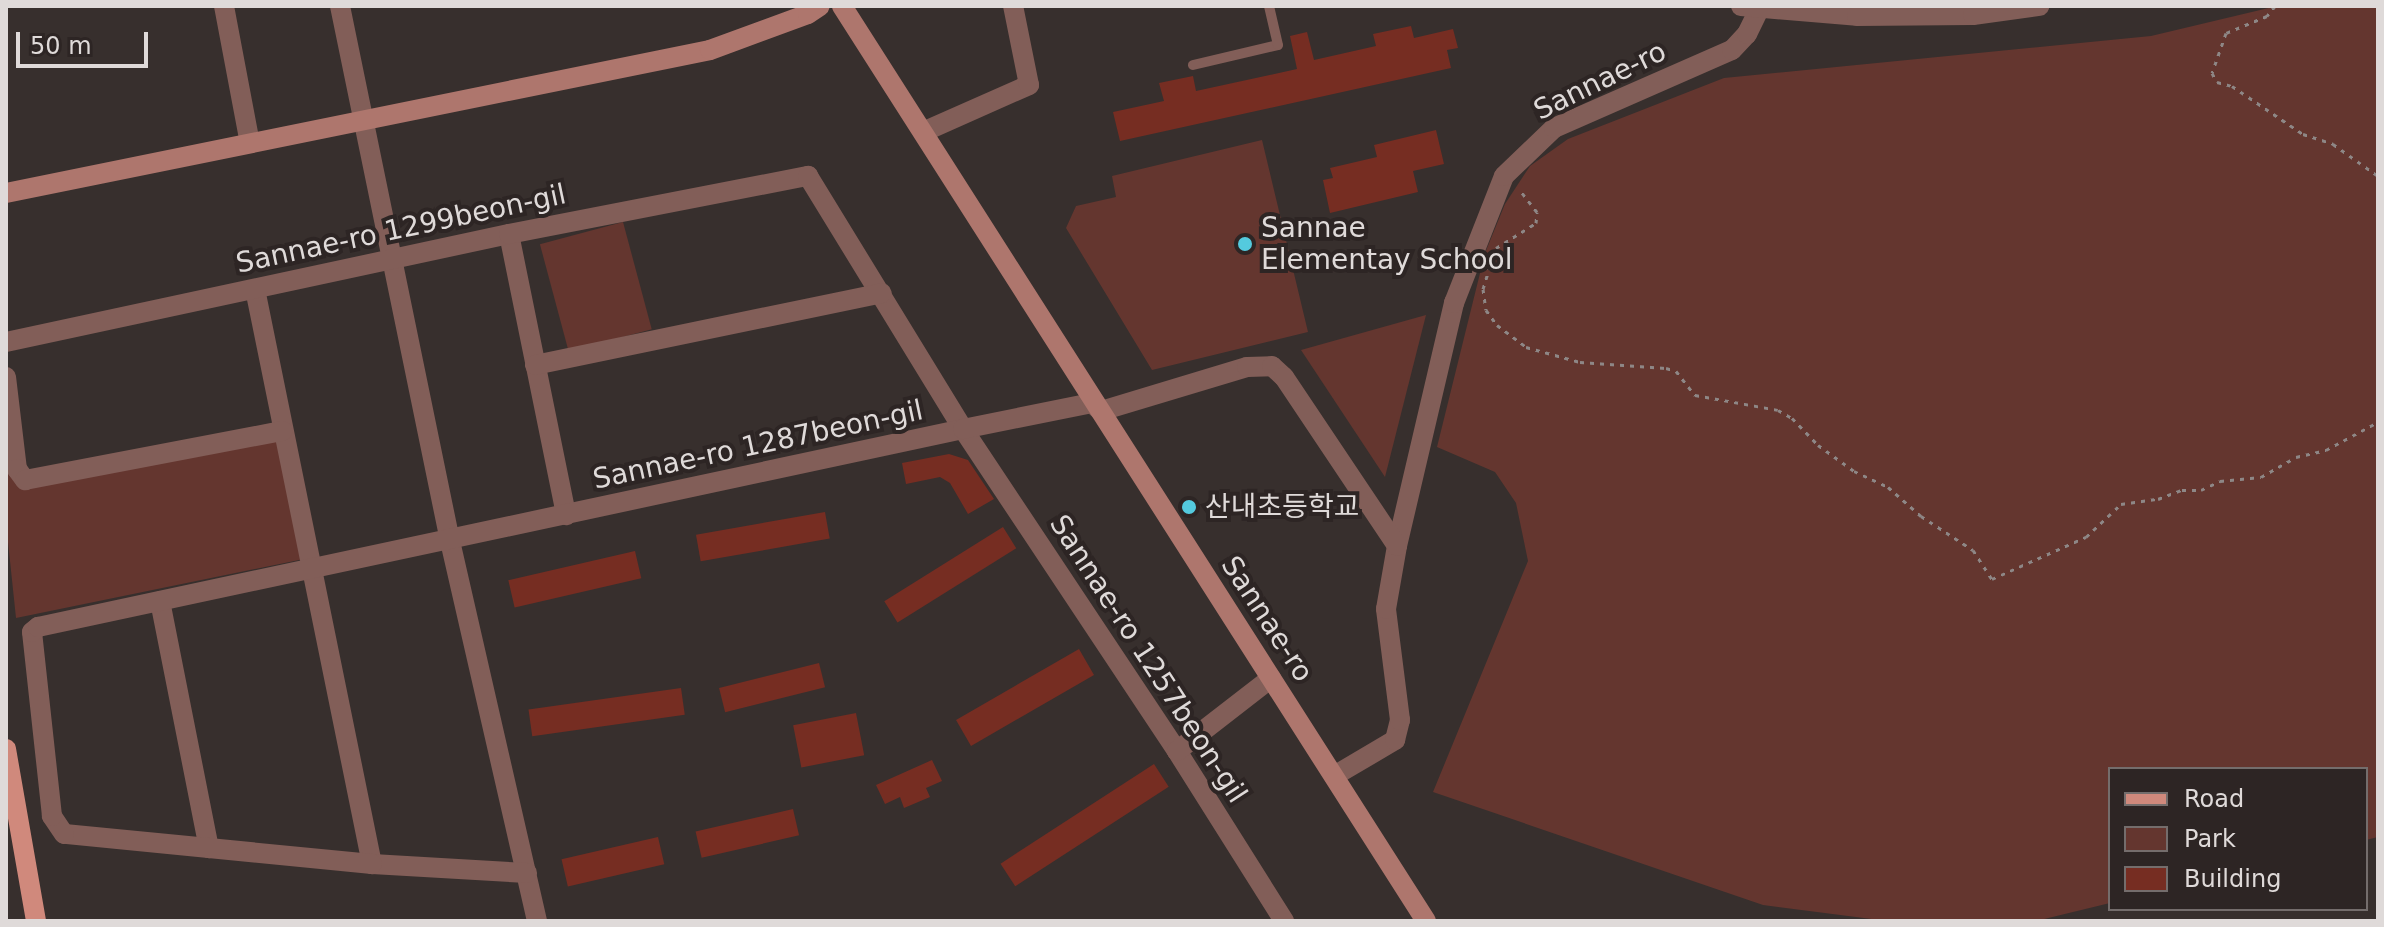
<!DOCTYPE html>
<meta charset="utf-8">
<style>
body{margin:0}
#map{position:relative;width:2384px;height:927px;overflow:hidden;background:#372f2d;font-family:"DejaVu Sans","Noto Sans KR",sans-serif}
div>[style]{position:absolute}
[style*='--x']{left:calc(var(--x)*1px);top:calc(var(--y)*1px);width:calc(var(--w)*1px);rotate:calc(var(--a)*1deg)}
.green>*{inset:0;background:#64362f;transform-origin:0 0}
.building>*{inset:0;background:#762d22;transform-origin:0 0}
.path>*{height:3px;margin-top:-1.5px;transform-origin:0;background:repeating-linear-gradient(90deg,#8e8786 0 4px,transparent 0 10px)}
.service>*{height:10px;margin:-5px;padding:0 5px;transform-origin:5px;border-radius:5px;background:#825e58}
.minor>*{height:20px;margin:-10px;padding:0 10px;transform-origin:10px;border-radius:10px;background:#825e58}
.tertiary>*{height:20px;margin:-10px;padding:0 10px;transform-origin:10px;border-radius:10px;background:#825e58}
.secondary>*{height:20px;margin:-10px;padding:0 10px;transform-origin:10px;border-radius:10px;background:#ae766d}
.primary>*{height:20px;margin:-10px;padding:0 10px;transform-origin:10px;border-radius:10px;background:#d0897c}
.dots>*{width:22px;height:22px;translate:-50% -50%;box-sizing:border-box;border:4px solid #2d2524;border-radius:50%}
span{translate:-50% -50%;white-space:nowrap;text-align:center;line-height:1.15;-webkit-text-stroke:8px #2d2524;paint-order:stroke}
.street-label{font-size:28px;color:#dfdad9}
.poi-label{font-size:28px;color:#dfdad9}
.left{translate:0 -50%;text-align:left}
.frame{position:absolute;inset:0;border:8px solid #dfdad9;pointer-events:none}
.legend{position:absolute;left:2108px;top:767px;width:260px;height:144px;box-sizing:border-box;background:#2d2524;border:2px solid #746d6c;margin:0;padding:10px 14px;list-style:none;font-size:24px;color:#dfdad9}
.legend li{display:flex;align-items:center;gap:16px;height:40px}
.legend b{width:40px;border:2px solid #746d6c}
.scale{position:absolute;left:16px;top:32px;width:132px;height:36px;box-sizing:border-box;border:4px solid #dfdad9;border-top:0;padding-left:10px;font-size:24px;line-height:28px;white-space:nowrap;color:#dfdad9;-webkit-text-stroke:6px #2d2524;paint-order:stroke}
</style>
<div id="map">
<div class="green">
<div style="clip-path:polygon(2277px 6px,2378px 6px,2378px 837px,2366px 840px,2366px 769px,2110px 769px,2110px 903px,2036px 921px,1887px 921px,1763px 905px,1433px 792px,1528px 561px,1516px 503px,1495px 472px,1437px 447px,1485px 253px,1505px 204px,1530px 166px,1568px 139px,1724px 78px,2151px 36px)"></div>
<div style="clip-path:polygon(1262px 140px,1308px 332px,1152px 370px,1066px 228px,1076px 206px,1116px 197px,1112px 176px)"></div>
<div style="left:623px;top:222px;width:111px;height:86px;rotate:75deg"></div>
<div style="clip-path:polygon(1426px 315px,1385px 477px,1301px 350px)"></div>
<div style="clip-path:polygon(6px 403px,17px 484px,279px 435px,304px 559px,16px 618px,6px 523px)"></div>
</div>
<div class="building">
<div style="clip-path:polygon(1411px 26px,1414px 38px,1453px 29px,1458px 48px,1447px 50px,1451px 68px,1120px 141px,1113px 112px,1164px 101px,1159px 83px,1193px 76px,1196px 91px,1297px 69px,1290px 36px,1307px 32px,1314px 60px,1376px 46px,1373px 34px)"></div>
<div style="clip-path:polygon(1436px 130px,1444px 164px,1413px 171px,1418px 192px,1330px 213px,1323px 180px,1333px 178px,1330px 168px,1377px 157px,1374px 145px)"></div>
<div style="clip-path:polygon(949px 454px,968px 460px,994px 499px,968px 514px,950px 483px,940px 477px,906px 484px,902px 463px)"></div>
<div style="left:825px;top:512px;width:27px;height:131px;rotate:80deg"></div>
<div style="left:1003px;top:527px;width:25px;height:140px;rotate:58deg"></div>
<div style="left:635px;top:551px;width:28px;height:130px;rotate:77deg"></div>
<div style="left:1079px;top:649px;width:30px;height:142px;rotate:60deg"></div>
<div style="left:819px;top:663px;width:25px;height:103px;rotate:76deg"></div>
<div style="left:681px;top:688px;width:27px;height:154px;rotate:82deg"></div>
<div style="left:856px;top:713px;width:43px;height:64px;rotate:79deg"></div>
<div style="clip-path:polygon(932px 760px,942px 781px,926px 788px,930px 797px,904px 808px,900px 797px,885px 804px,876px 785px)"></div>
<div style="left:1154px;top:764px;width:27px;height:183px;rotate:57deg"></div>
<div style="left:793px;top:809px;width:27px;height:100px;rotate:77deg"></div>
<div style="left:658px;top:837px;width:28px;height:99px;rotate:77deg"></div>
</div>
<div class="path">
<div style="--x:2275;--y:6;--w:13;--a:129"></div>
<div style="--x:2267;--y:16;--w:44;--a:157.5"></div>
<div style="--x:2226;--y:33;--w:42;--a:109.3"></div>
<div style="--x:2212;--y:73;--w:10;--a:61"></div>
<div style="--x:2217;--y:82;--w:16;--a:15"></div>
<div style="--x:2232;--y:86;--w:86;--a:34.1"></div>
<div style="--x:2303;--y:134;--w:32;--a:18"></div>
<div style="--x:2333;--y:144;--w:55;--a:35.4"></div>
<div style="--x:1496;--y:248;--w:47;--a:-32"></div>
<div style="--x:1536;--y:223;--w:11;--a:-85"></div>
<div style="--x:1537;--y:212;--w:29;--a:-128"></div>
<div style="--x:1490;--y:266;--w:24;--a:107"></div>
<div style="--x:1483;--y:289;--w:21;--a:82"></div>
<div style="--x:1486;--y:310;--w:19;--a:54"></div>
<div style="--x:1497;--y:325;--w:36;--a:37"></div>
<div style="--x:1526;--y:347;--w:56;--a:15.5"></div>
<div style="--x:1580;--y:362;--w:86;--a:4"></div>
<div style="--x:1666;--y:368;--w:10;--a:17"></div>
<div style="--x:1676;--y:371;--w:31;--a:52"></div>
<div style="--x:1695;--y:395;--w:84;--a:10.2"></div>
<div style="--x:1778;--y:410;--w:16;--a:30"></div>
<div style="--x:1792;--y:418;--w:37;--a:46"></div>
<div style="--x:1818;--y:445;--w:44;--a:35.8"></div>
<div style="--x:1854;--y:471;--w:38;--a:25"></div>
<div style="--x:1888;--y:487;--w:44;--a:41.3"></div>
<div style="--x:1921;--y:516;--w:62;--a:33.2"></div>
<div style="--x:1973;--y:550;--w:35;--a:57"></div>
<div style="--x:1992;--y:579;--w:103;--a:-24.1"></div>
<div style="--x:2086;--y:537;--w:48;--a:-43.3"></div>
<div style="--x:2121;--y:504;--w:37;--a:-8"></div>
<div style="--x:2158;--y:499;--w:26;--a:-21"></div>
<div style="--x:2182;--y:490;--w:19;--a:0"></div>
<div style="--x:2201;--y:490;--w:21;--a:-25"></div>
<div style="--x:2220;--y:481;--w:41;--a:-5.6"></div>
<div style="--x:2261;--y:477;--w:40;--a:-29.7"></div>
<div style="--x:2296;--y:457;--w:31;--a:-13"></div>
<div style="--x:2326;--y:450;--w:59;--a:-28.3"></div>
</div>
<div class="service">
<div style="--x:1193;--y:65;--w:87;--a:-13.2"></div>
<div style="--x:1278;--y:45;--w:40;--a:-103"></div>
</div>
<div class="minor">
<div style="--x:224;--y:6;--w:139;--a:79.3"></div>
<div style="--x:340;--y:6;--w:546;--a:78.38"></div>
<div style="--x:450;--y:541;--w:390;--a:77.1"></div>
<div style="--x:923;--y:132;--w:116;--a:-23.9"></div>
<div style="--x:1029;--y:85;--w:81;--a:-101.4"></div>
<div style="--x:509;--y:234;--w:287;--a:78.5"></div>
<div style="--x:255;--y:289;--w:587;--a:78.5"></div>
<div style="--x:6;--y:342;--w:514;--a:-12.12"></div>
<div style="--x:509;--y:234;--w:305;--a:-11"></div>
<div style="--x:808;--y:176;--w:297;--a:58.5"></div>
<div style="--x:963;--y:429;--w:387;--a:56.4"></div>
<div style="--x:1177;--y:751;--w:201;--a:57.8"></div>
<div style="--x:535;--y:365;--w:354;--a:-11.7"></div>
<div style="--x:6;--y:377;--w:93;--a:83.2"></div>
<div style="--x:17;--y:469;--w:14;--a:54"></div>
<div style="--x:25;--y:480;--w:262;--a:-10.8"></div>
<div style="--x:160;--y:601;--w:252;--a:78.8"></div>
<div style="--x:1177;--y:751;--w:119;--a:-37.8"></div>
<div style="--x:1334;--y:776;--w:71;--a:-30.5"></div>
<div style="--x:1395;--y:740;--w:21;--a:-76"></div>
<div style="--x:1400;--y:720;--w:112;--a:-97.2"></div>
<div style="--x:1386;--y:609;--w:64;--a:-80.1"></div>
<div style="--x:1397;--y:546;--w:250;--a:-76.8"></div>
<div style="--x:1454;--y:303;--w:136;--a:-68.5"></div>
<div style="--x:1504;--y:176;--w:69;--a:-43.8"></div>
<div style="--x:1554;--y:128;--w:194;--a:-23.7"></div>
<div style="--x:1732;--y:50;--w:22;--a:-47"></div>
<div style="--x:1747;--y:34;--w:28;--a:-64"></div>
<div style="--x:527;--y:873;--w:155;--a:-176.7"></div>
<div style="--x:372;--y:864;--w:309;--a:-174.4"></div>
<div style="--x:64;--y:834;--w:22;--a:-124"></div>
<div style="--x:52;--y:816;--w:185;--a:-96.2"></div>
<div style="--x:32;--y:632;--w:8;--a:-40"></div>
<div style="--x:38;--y:627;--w:946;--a:-12.08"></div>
<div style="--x:963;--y:429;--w:132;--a:-11.4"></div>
<div style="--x:1092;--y:403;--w:12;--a:42"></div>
<div style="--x:1101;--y:411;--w:152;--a:-16.8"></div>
<div style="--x:1247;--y:367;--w:25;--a:-2"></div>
<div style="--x:1272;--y:366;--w:16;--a:43"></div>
<div style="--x:1284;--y:377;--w:203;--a:56.2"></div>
</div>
<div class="tertiary">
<div style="--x:1741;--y:6;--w:116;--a:4.9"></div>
<div style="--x:1857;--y:16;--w:116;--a:-0.5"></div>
<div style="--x:1973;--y:15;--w:67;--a:-7.8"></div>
</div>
<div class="secondary">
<div style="--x:842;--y:6;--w:1085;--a:57.45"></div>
<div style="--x:6;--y:193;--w:718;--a:-11.48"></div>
<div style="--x:710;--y:50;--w:104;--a:-20.2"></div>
<div style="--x:808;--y:14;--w:14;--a:-34"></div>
</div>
<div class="primary">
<div style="--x:6;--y:749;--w:175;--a:80.1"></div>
</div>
<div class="dots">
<div style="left:1245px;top:244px;background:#54cade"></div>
<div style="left:1189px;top:507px;background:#54cade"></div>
</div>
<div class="street-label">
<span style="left:1600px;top:81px;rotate:-26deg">Sannae-ro</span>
<span style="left:401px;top:229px;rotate:-12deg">Sannae-ro 1299beon-gil</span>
<span style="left:758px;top:445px;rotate:-12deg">Sannae-ro 1287beon-gil</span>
<span style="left:1267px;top:619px;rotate:57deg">Sannae-ro</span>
<span style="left:1148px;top:659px;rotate:57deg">Sannae-ro 1257beon-gil</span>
</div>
<div class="poi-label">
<span class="left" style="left:1261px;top:244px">Sannae<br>Elementay School</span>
<span class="left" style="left:1205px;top:507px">산내초등학교</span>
</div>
<div class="frame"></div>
<ul class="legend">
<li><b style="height:10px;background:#d0897c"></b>Road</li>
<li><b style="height:22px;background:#64362f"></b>Park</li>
<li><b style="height:22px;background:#762d22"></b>Building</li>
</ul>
<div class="scale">50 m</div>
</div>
